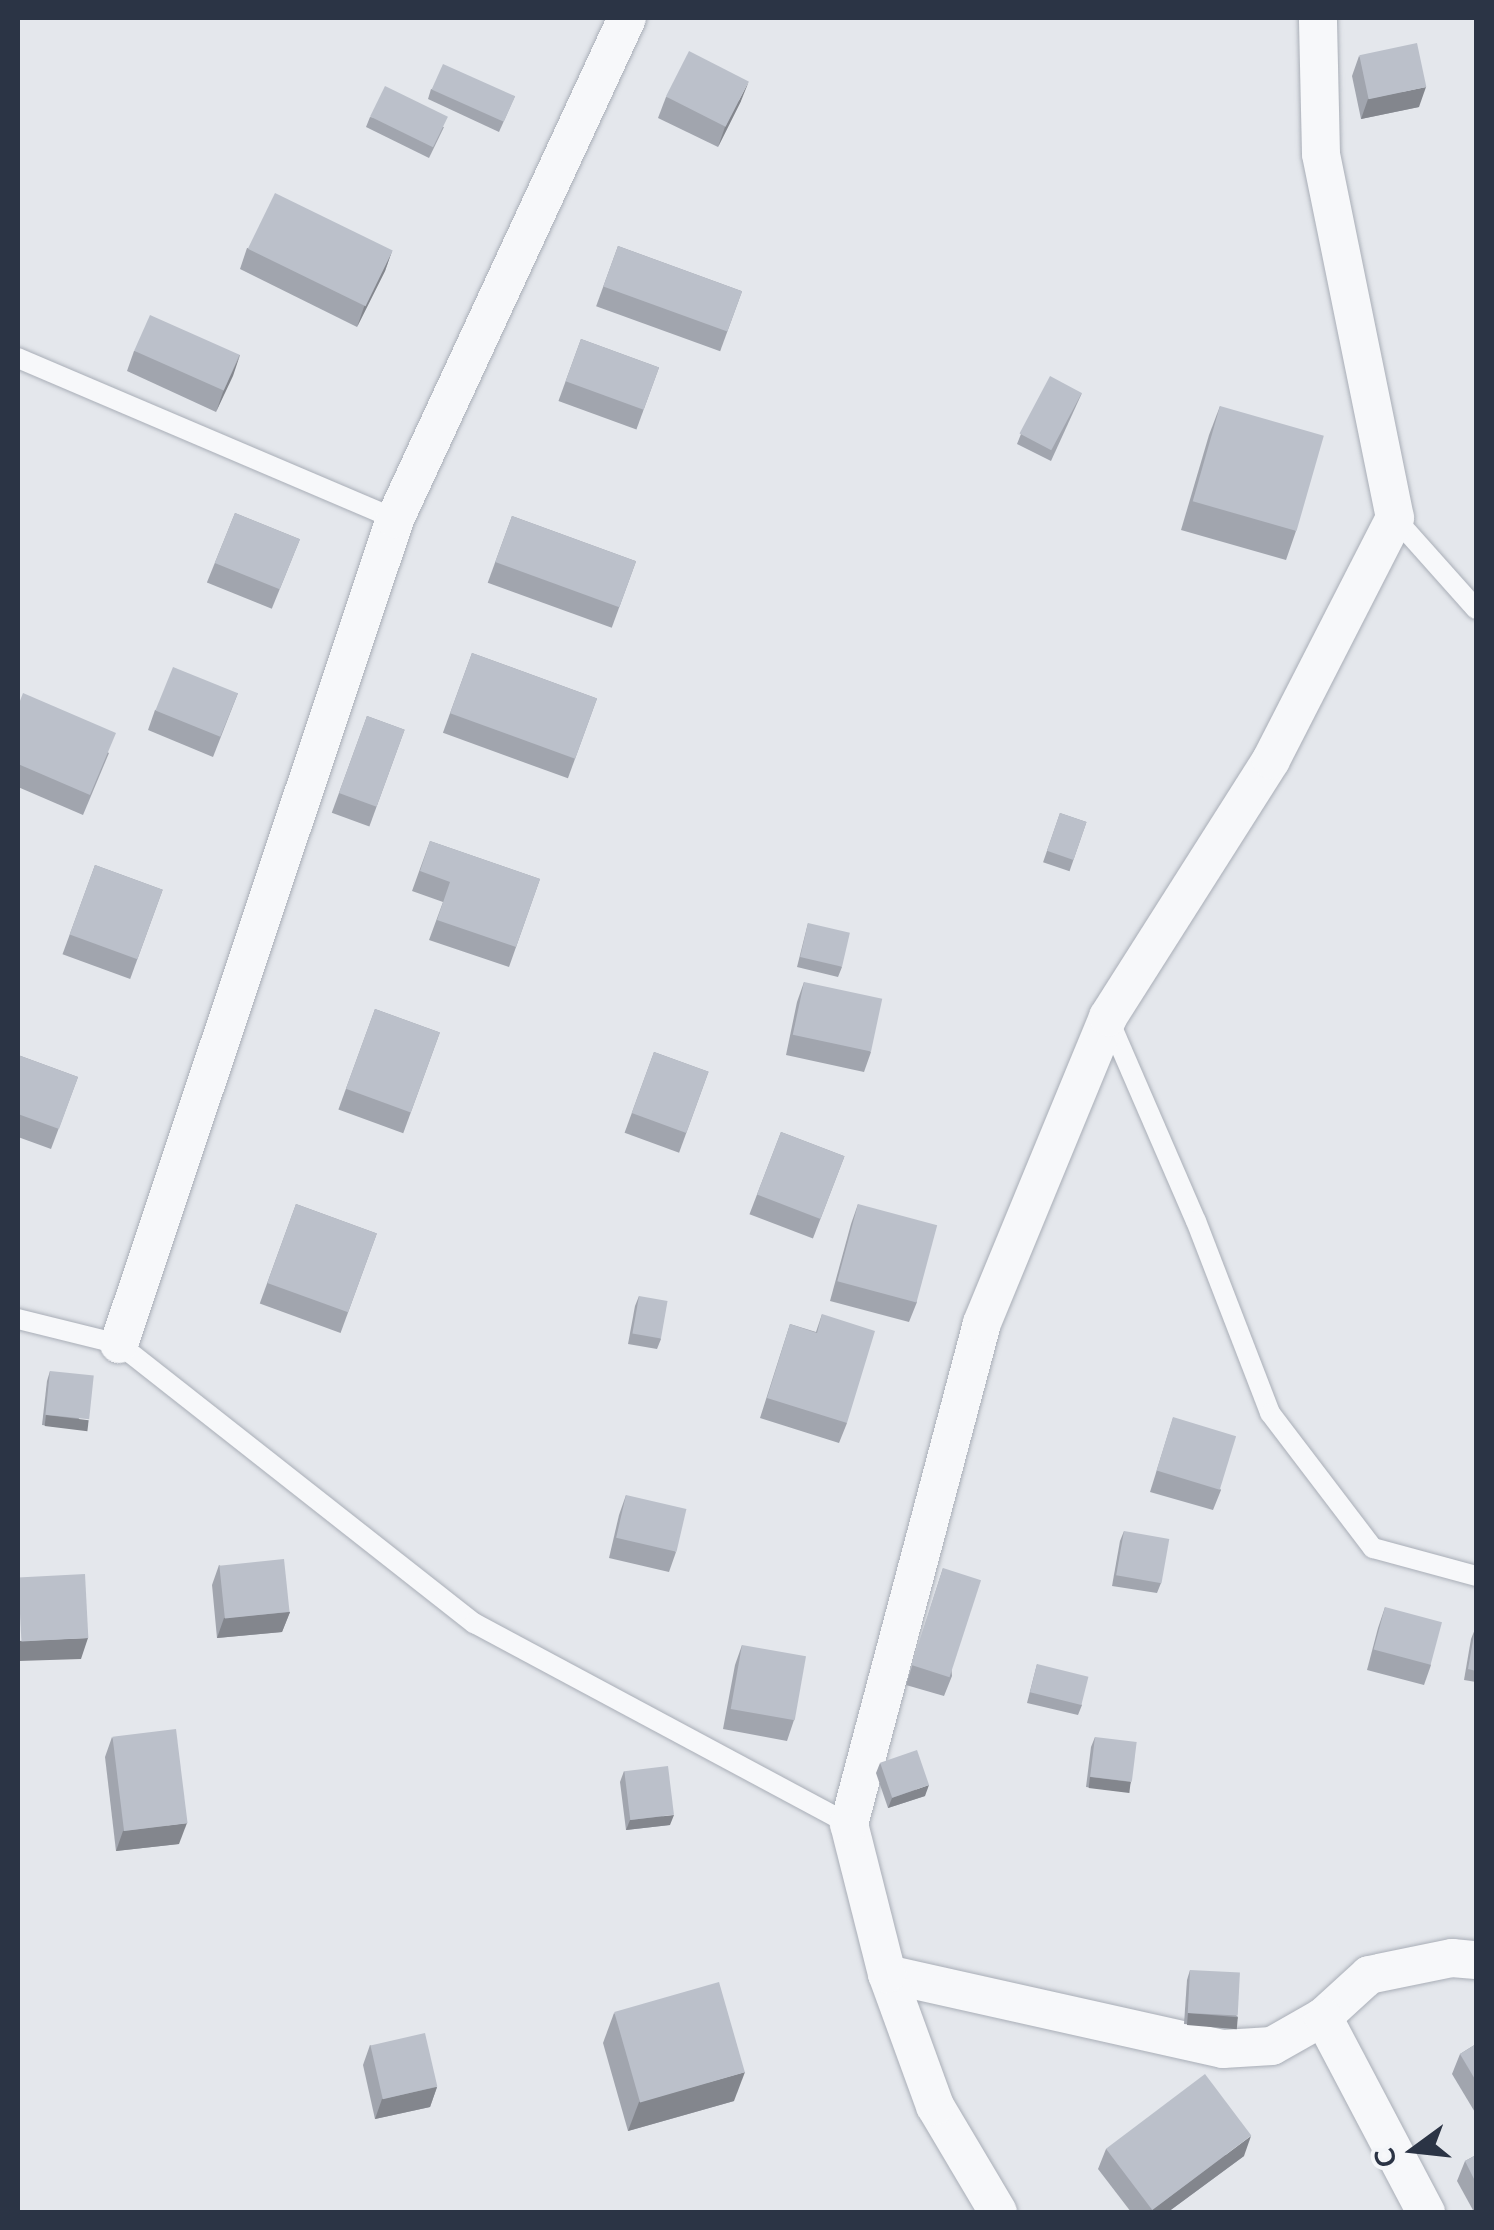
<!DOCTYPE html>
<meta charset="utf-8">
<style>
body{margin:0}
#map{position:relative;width:1494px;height:2230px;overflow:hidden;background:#e4e7ec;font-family:Mulish,sans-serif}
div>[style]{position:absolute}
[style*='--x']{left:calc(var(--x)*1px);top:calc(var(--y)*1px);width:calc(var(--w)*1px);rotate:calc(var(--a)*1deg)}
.roads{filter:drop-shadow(0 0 2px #a9aeb7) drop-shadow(0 0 2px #a9aeb7)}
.service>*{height:20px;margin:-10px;padding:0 10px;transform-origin:10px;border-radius:10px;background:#f7f8fa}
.minor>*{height:38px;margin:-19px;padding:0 19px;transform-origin:19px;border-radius:19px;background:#f7f8fa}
.wall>*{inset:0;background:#a1a5ae;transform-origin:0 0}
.shaded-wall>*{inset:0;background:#83868d;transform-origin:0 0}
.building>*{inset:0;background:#bbc0ca;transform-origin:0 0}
span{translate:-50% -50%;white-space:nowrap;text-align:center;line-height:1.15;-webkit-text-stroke:9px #f4f6f9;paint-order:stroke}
.frame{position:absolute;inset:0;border:20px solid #2b3445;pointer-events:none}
.north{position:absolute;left:1364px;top:2100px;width:100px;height:100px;-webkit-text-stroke:8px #f4f6f9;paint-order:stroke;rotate:255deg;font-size:28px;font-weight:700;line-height:40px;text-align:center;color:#2b3445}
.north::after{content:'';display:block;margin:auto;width:35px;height:45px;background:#2b3445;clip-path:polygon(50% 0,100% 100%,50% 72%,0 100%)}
</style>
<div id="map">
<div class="roads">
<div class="service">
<div style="--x:18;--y:358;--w:410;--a:23.1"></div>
<div style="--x:1395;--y:518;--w:122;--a:48.3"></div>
<div style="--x:1108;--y:1018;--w:221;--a:66.6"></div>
<div style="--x:1196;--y:1221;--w:206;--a:68.9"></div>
<div style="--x:1270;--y:1413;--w:170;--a:52.7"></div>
<div style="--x:1373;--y:1548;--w:107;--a:15.2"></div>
<div style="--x:18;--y:1319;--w:104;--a:13.9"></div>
<div style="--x:119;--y:1344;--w:452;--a:38.2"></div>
<div style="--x:474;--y:1623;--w:425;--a:28.2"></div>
</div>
<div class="minor">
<div style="--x:119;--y:1344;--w:870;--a:-71.5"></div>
<div style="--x:395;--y:519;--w:552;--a:-65.15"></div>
<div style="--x:887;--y:1974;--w:344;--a:12.6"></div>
<div style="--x:1223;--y:2049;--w:49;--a:-3.5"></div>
<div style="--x:1272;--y:2046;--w:59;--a:-29.6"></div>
<div style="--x:1323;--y:2017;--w:62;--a:-42.4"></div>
<div style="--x:1369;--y:1975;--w:85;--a:-11.6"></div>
<div style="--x:1452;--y:1958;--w:24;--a:5"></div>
<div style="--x:1323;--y:2017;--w:221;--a:62.2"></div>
<div style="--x:998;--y:2212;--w:123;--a:-120.7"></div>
<div style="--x:935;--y:2106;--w:140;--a:-110"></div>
<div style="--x:887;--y:1974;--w:155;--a:-104.2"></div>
<div style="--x:849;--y:1824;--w:518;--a:-75.13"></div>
<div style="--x:982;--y:1323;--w:331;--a:-67.6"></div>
<div style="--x:1108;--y:1017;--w:304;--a:-57.6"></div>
<div style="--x:1271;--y:760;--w:272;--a:-62.9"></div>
<div style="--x:1395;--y:518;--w:371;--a:-101.5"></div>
<div style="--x:1321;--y:154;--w:136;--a:-91.3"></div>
</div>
</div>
<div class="wall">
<div style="clip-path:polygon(1359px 56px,1419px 107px,1361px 119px,1352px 76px)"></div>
<div style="clip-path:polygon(431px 89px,515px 96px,499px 132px,428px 99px)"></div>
<div style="clip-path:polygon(666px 97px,741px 101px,718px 147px,658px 118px)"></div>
<div style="clip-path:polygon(370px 117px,444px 127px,429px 158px,366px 127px)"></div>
<div style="left:618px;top:246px;width:132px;height:64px;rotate:20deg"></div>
<div style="clip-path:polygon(247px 248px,392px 251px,385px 271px,357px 327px,240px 269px)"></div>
<div style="left:581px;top:339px;width:83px;height:66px;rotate:20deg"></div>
<div style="clip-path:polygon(134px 351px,240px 355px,216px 412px,127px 371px)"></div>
<div style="clip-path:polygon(1082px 393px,1051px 461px,1017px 444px,1021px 434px)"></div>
<div style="clip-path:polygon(1220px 406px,1296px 531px,1286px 560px,1181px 530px,1209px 435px)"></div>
<div style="left:235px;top:513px;width:70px;height:75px;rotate:22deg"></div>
<div style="left:512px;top:516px;width:132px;height:71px;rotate:20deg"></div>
<div style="left:472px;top:653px;width:133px;height:85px;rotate:20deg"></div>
<div style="clip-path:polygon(238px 693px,213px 757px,148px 730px,155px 710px)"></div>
<div style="clip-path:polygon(18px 706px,109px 753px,83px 815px,18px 787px)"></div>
<div style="left:367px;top:716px;width:40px;height:103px;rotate:20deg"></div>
<div style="left:1060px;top:813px;width:28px;height:52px;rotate:19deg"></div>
<div style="clip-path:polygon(430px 841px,540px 879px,509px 967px,429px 940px,443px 902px,412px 891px)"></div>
<div style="left:95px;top:865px;width:72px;height:95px;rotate:20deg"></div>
<div style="clip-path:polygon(808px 923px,842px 967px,838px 977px,797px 967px)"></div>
<div style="clip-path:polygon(804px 982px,871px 1052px,864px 1072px,786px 1055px,797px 1002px)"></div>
<div style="left:375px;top:1009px;width:69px;height:107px;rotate:20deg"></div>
<div style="left:654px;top:1052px;width:58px;height:86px;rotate:20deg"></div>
<div style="clip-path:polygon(18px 1055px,78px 1077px,51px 1149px,18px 1137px)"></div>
<div style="left:781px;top:1132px;width:68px;height:88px;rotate:21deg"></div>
<div style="left:296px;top:1204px;width:86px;height:106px;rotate:20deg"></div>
<div style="clip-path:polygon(858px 1204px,917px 1302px,909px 1322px,830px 1301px,851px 1224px)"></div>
<div style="clip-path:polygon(639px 1296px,661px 1339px,657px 1349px,628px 1344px,635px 1306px)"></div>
<div style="clip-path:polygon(822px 1314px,847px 1423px,839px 1443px,760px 1418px,790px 1324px,816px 1332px)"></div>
<div style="clip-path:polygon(50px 1371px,86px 1430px,42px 1425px,47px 1381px)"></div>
<div style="clip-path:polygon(1173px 1418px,1221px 1490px,1213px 1510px,1150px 1492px)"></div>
<div style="clip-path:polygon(626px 1495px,676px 1552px,669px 1572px,609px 1558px,619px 1515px)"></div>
<div style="clip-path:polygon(1124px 1531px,1161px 1583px,1157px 1593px,1112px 1586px,1120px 1541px)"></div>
<div style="clip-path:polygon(219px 1565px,290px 1612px,282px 1632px,217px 1638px,212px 1585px)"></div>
<div style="clip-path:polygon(943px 1568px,952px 1676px,944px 1696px,906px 1685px)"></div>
<div style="clip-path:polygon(1385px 1607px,1431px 1665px,1424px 1685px,1367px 1670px,1378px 1628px)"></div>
<div style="clip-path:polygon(1475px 1629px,1476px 1629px,1476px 1682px,1464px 1680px,1471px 1639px)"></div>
<div style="clip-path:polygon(742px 1645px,794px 1720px,787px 1741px,723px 1729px,735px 1665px)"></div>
<div style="clip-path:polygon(1037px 1664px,1082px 1705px,1078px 1715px,1027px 1703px)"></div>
<div style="clip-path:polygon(112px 1737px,179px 1844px,116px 1851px,105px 1757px)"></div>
<div style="clip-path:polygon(1095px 1737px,1131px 1782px,1127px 1792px,1086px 1787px,1091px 1747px)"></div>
<div style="clip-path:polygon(880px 1763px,925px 1796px,888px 1808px,876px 1773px)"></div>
<div style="clip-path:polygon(624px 1771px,670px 1825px,626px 1830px,620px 1782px)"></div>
<div style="clip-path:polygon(1190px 1970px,1238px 2017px,1234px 2028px,1184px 2024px,1187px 1980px)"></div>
<div style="clip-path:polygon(614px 2013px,734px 2101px,628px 2131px,603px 2043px)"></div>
<div style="clip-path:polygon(1476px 2044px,1476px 2114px,1452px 2074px,1460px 2054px)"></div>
<div style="clip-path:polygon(370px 2045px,437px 2087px,430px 2107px,375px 2119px,363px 2065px)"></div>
<div style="clip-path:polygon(1106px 2149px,1244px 2156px,1168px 2212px,1131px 2212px,1098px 2169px)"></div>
<div style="clip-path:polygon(1476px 2155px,1476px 2212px,1474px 2212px,1457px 2181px,1465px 2161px)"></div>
</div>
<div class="shaded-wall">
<div style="clip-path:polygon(749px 81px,741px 101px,718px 147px,725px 127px)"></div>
<div style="clip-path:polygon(1426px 87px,1419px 107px,1361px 119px,1368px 99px)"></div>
<div style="clip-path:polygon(392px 251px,385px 271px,357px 327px,364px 307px)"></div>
<div style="clip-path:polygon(240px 355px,233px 376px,216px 412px,223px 392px)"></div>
<div style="left:46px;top:1415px;width:43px;height:11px;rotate:7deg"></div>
<div style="clip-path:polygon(290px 1612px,282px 1632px,217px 1638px,224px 1618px)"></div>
<div style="clip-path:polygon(88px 1638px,81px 1659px,18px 1661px,18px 1641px)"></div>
<div style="left:1090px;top:1777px;width:41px;height:11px;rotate:7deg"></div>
<div style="clip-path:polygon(929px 1785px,925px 1796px,888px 1808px,892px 1798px)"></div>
<div style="clip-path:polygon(674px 1815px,670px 1825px,626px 1830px,630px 1820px)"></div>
<div style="clip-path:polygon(187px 1823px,179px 1844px,116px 1851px,123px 1831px)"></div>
<div style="left:1188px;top:2013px;width:50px;height:12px;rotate:5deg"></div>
<div style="clip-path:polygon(745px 2072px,734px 2101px,628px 2131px,639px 2102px)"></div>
<div style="clip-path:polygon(437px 2087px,430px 2107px,375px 2119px,382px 2099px)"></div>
<div style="clip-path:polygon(1251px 2136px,1244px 2156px,1168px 2212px,1151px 2212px,1152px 2210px)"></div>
</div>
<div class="building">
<div style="left:1417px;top:43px;width:45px;height:59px;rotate:78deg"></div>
<div style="left:689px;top:51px;width:67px;height:51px;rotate:27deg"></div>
<div style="left:443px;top:64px;width:79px;height:28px;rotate:24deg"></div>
<div style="left:385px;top:86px;width:70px;height:34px;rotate:26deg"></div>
<div style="left:275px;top:193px;width:131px;height:62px;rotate:26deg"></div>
<div style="left:618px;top:246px;width:132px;height:43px;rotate:20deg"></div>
<div style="left:150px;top:315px;width:98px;height:39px;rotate:24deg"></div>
<div style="left:581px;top:339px;width:83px;height:45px;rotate:20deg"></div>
<div style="left:1050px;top:376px;width:36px;height:65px;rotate:28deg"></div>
<div style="left:1220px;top:406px;width:108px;height:99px;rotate:16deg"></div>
<div style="left:235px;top:513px;width:70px;height:54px;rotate:22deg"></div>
<div style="left:512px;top:516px;width:132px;height:49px;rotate:20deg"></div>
<div style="left:472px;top:653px;width:133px;height:64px;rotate:20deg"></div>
<div style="left:173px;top:667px;width:70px;height:47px;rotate:22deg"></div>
<div style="clip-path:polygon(23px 693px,116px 733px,90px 795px,18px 764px,18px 706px)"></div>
<div style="left:367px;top:716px;width:40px;height:82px;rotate:20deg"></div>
<div style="left:1060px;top:813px;width:28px;height:40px;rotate:19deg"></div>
<div style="clip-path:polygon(430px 841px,540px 879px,516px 947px,437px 920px,450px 882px,420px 871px)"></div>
<div style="left:95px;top:865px;width:72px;height:74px;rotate:20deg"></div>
<div style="left:808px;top:923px;width:43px;height:35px;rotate:13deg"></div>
<div style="left:804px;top:982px;width:80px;height:54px;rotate:12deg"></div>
<div style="left:375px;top:1009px;width:69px;height:85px;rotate:20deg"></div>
<div style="left:654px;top:1052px;width:58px;height:65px;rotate:20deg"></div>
<div style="clip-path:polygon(18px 1055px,78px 1077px,59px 1129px,18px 1114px)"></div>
<div style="left:781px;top:1132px;width:68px;height:67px;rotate:21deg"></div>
<div style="left:296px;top:1204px;width:86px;height:84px;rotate:20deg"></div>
<div style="left:858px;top:1204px;width:82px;height:80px;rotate:15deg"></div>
<div style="left:639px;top:1296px;width:29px;height:38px;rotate:10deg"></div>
<div style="clip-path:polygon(822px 1314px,875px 1331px,847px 1423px,767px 1398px,790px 1324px,817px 1333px)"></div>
<div style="left:50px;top:1371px;width:44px;height:44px;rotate:6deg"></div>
<div style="left:1173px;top:1417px;width:66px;height:56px;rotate:17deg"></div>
<div style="left:626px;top:1495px;width:62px;height:44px;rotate:13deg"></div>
<div style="left:1124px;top:1531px;width:46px;height:45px;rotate:10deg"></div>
<div style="left:284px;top:1559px;width:53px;height:65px;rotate:84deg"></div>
<div style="left:943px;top:1568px;width:40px;height:102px;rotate:18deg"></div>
<div style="left:85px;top:1574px;width:64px;height:67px;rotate:87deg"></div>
<div style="left:1385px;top:1607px;width:59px;height:44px;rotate:15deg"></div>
<div style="clip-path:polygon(1475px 1629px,1476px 1629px,1476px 1671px,1468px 1669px)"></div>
<div style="left:742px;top:1645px;width:65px;height:65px;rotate:10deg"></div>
<div style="left:1037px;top:1664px;width:53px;height:29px;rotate:14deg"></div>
<div style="left:176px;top:1729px;width:95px;height:64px;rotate:83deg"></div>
<div style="left:1095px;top:1737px;width:42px;height:40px;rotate:7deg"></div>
<div style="left:917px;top:1750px;width:37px;height:39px;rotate:71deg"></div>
<div style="left:668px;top:1766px;width:49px;height:44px;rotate:83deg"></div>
<div style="left:1190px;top:1970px;width:50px;height:43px;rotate:3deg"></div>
<div style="left:719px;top:1982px;width:94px;height:109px;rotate:74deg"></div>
<div style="left:425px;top:2033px;width:55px;height:56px;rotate:77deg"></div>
<div style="clip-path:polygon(1476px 2044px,1476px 2081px,1460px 2054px)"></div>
<div style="left:1205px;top:2074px;width:77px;height:124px;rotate:53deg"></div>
<div style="clip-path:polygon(1476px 2155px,1476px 2183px,1465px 2161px)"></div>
</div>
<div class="frame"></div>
<div class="north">С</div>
</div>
